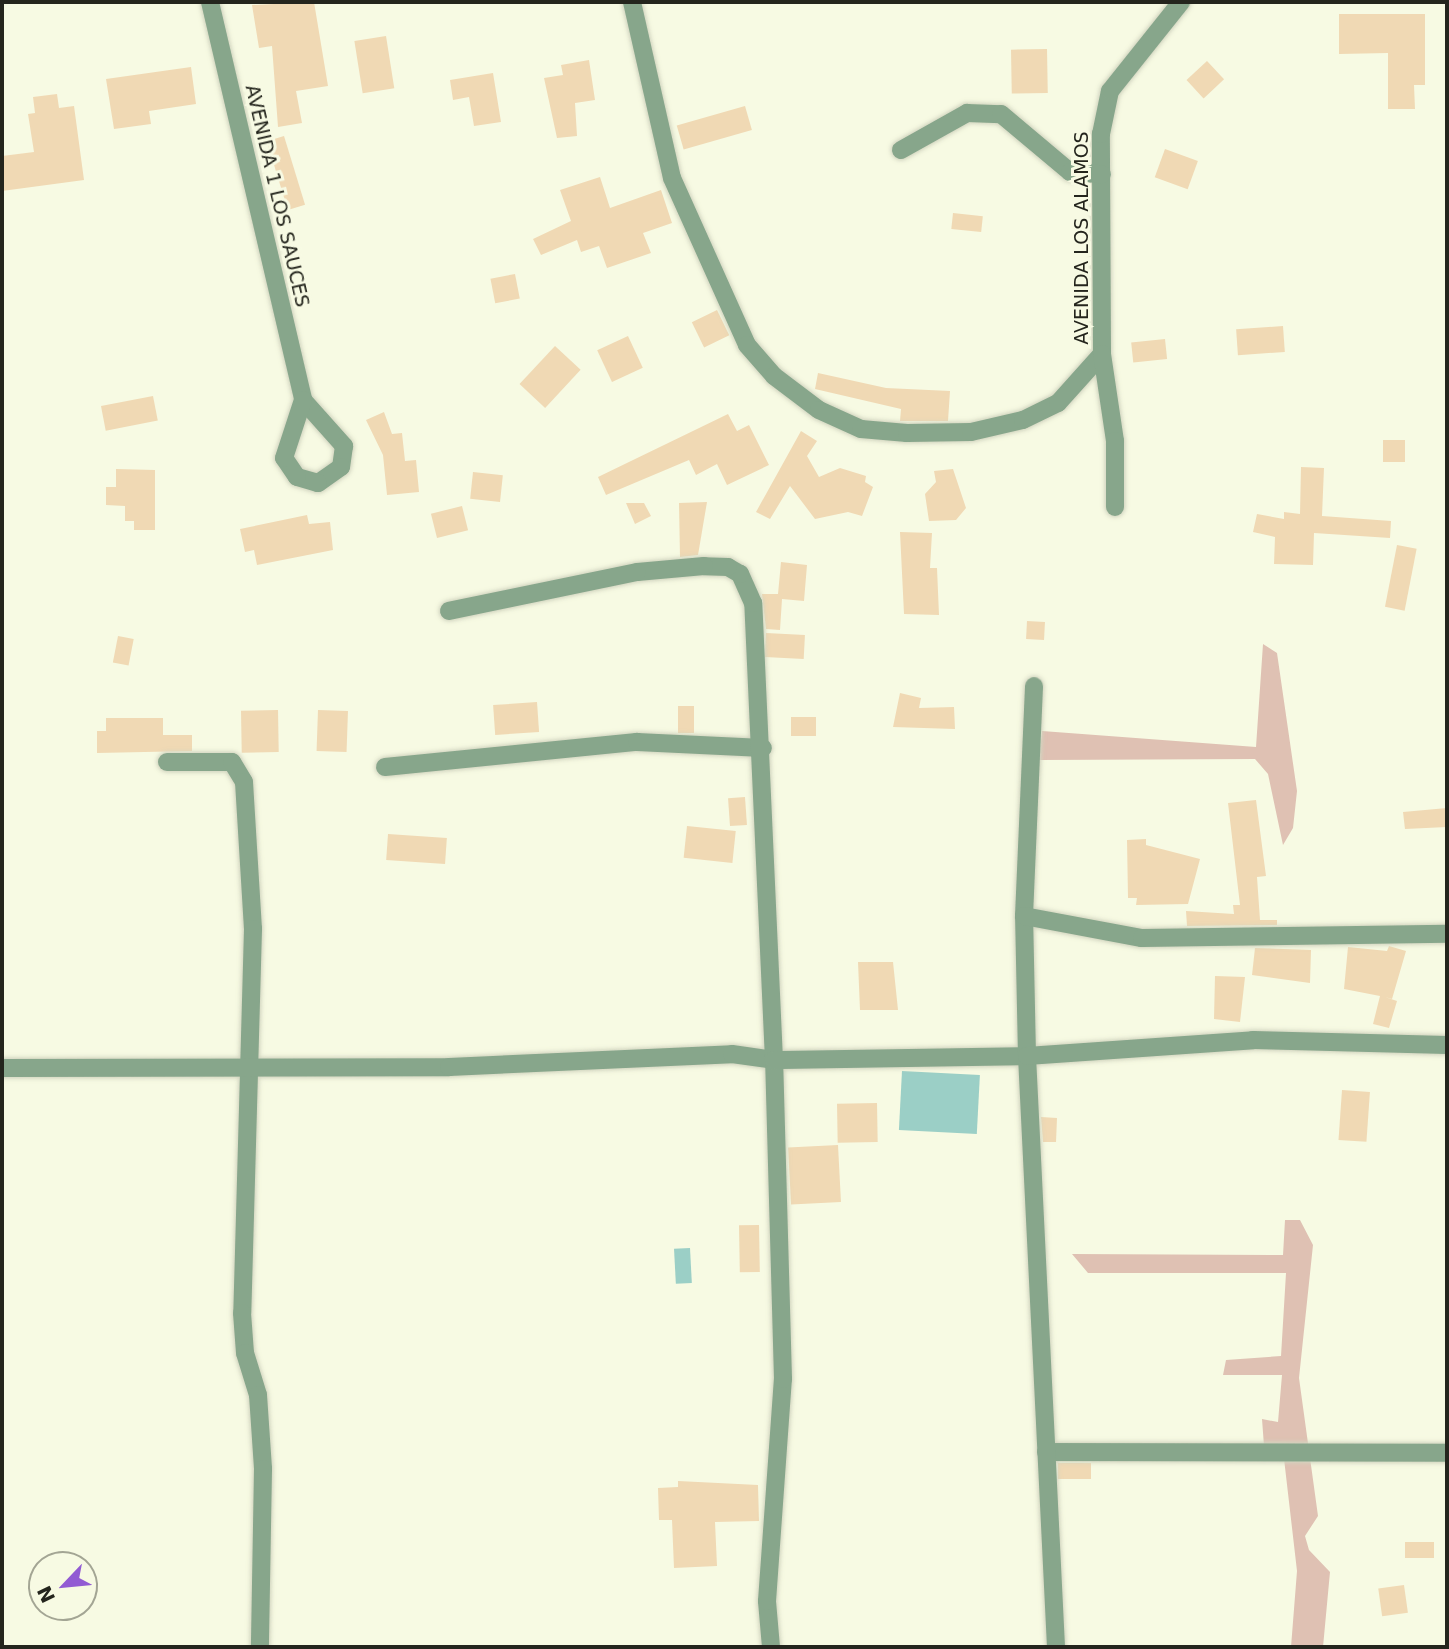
<!DOCTYPE html>
<style>
body{margin:0}
#map{position:relative;width:1449px;height:1649px;overflow:hidden;background:#f7fae3;font-family:"DejaVu Sans",sans-serif}
div>[style]{position:absolute}
[style*='--x']{left:calc(var(--x)*1px);top:calc(var(--y)*1px);width:calc(var(--w)*1px);rotate:calc(var(--a)*1deg)}
.green>*{inset:0;background:#dfc1b3}
.water>*{inset:0;background:#9bcfc6;transform-origin:0 0}
.building>*{inset:0;background:#f0d9b4;transform-origin:0 0}
.roads{filter:drop-shadow(0 0 2px #d1d4bf) drop-shadow(0 0 2px #d1d4bf)}
.minor>*{height:18px;margin:-9px;padding:0 9px;transform-origin:9px;border-radius:9px;background:#87a68b}
span{translate:-50% -50%;white-space:nowrap;text-align:center;line-height:1.15;-webkit-text-stroke:6px #f7fae3;paint-order:stroke}
.street-label{font-size:19px;color:#24251d}
.frame{position:absolute;inset:0;border:4px solid #24251d;pointer-events:none}
.north{position:absolute;left:28px;top:1551px;width:70px;height:70px;box-sizing:border-box;background:#f7fae3;border:2px solid #a3a594;border-radius:50%;rotate:244deg;font-size:19px;font-weight:700;line-height:28px;text-align:center;color:#24251d}
.north::after{content:'';display:block;margin:auto;width:24px;height:32px;background:#925bd3;clip-path:polygon(50% 0,100% 100%,50% 72%,0 100%)}
</style>
<div id="map">
<div class="green">
<div style="clip-path:polygon(1263px 644px,1277px 653px,1297px 791px,1293px 828px,1283px 845px,1268px 774px,1255px 759px,1039px 760px,1042px 731px,1256px 747px)"></div>
<div style="clip-path:polygon(1285px 1220px,1300px 1220px,1313px 1245px,1299px 1378px,1318px 1516px,1305px 1536px,1309px 1550px,1330px 1572px,1323px 1647px,1291px 1647px,1297px 1571px,1283px 1450px,1264px 1446px,1262px 1419px,1278px 1422px,1282px 1375px,1223px 1375px,1226px 1360px,1281px 1356px,1286px 1273px,1088px 1273px,1072px 1254px,1283px 1255px)"></div>
</div>
<div class="water">
<div style="left:902px;top:1071px;width:78px;height:59px;rotate:3deg"></div>
<div style="left:690px;top:1248px;width:35px;height:16px;rotate:87deg"></div>
</div>
<div class="building">
<div style="clip-path:polygon(314px 2px,328px 86px,296px 91px,302px 123px,278px 127px,272px 46px,259px 48px,252px 5px)"></div>
<div style="clip-path:polygon(1339px 14px,1425px 14px,1425px 85px,1414px 85px,1415px 109px,1388px 109px,1388px 53px,1339px 54px)"></div>
<div style="left:386px;top:36px;width:53px;height:32px;rotate:81deg"></div>
<div style="left:1047px;top:49px;width:44px;height:36px;rotate:89deg"></div>
<div style="clip-path:polygon(589px 60px,595px 100px,575px 103px,577px 136px,557px 138px,544px 78px,563px 75px,561px 65px)"></div>
<div style="left:1207px;top:61px;width:25px;height:28px;rotate:47deg"></div>
<div style="clip-path:polygon(191px 67px,196px 104px,149px 111px,151px 124px,114px 129px,106px 79px)"></div>
<div style="clip-path:polygon(493px 73px,501px 122px,474px 126px,469px 97px,453px 100px,450px 80px)"></div>
<div style="clip-path:polygon(57px 94px,59px 108px,74px 106px,84px 180px,2px 191px,2px 156px,34px 152px,28px 114px,35px 113px,33px 97px)"></div>
<div style="left:745px;top:106px;width:25px;height:71px;rotate:74deg"></div>
<div style="left:284px;top:136px;width:72px;height:18px;rotate:73deg"></div>
<div style="left:1165px;top:149px;width:35px;height:30px;rotate:20deg"></div>
<div style="clip-path:polygon(600px 177px,610px 208px,661px 190px,672px 223px,643px 233px,651px 253px,607px 268px,599px 246px,581px 252px,577px 240px,541px 255px,533px 239px,571px 221px,560px 190px)"></div>
<div style="left:953px;top:213px;width:30px;height:16px;rotate:6deg"></div>
<div style="left:515px;top:274px;width:25px;height:25px;rotate:79deg"></div>
<div style="left:717px;top:310px;width:28px;height:28px;rotate:64deg"></div>
<div style="left:1283px;top:326px;width:26px;height:47px;rotate:86deg"></div>
<div style="left:628px;top:336px;width:35px;height:34px;rotate:65deg"></div>
<div style="left:1165px;top:339px;width:20px;height:34px;rotate:84deg"></div>
<div style="left:555px;top:346px;width:35px;height:52px;rotate:43deg"></div>
<div style="clip-path:polygon(818px 373px,886px 388px,950px 391px,948px 421px,900px 421px,901px 409px,815px 389px)"></div>
<div style="left:153px;top:396px;width:25px;height:53px;rotate:79deg"></div>
<div style="clip-path:polygon(384px 412px,392px 434px,402px 433px,405px 461px,416px 460px,419px 492px,387px 495px,383px 455px,366px 420px)"></div>
<div style="clip-path:polygon(728px 414px,737px 431px,749px 425px,769px 465px,727px 485px,717px 464px,696px 475px,689px 460px,606px 495px,598px 477px)"></div>
<div style="clip-path:polygon(801px 431px,817px 441px,807px 456px,819px 477px,840px 468px,866px 476px,865px 482px,873px 487px,862px 516px,848px 512px,815px 519px,790px 486px,770px 519px,756px 512px)"></div>
<div style="left:1383px;top:440px;width:22px;height:22px"></div>
<div style="clip-path:polygon(1301px 467px,1324px 468px,1322px 516px,1391px 521px,1390px 538px,1314px 533px,1313px 565px,1274px 564px,1275px 537px,1253px 532px,1257px 514px,1284px 519px,1284px 512px,1300px 514px)"></div>
<div style="clip-path:polygon(116px 469px,155px 470px,155px 530px,134px 530px,134px 521px,125px 521px,125px 506px,106px 505px,106px 487px,116px 487px)"></div>
<div style="clip-path:polygon(953px 469px,966px 508px,956px 520px,929px 521px,925px 494px,936px 482px,934px 471px)"></div>
<div style="left:473px;top:472px;width:30px;height:27px;rotate:6deg"></div>
<div style="clip-path:polygon(707px 502px,698px 555px,680px 557px,679px 503px)"></div>
<div style="clip-path:polygon(626px 503px,644px 503px,651px 516px,635px 524px)"></div>
<div style="left:462px;top:506px;width:25px;height:32px;rotate:76deg"></div>
<div style="clip-path:polygon(307px 515px,309px 524px,330px 522px,333px 550px,257px 565px,254px 550px,245px 552px,240px 529px)"></div>
<div style="clip-path:polygon(900px 532px,932px 533px,930px 568px,937px 568px,939px 615px,904px 614px)"></div>
<div style="left:1397px;top:545px;width:20px;height:63px;rotate:11deg"></div>
<div style="clip-path:polygon(781px 562px,807px 565px,804px 601px,782px 599px,780px 630px,766px 629px,762px 594px,778px 594px)"></div>
<div style="left:1027px;top:621px;width:18px;height:18px;rotate:3deg"></div>
<div style="left:766px;top:633px;width:39px;height:24px;rotate:3deg"></div>
<div style="left:118px;top:636px;width:16px;height:27px;rotate:11deg"></div>
<div style="clip-path:polygon(900px 693px,921px 698px,919px 708px,954px 707px,955px 729px,893px 727px)"></div>
<div style="left:537px;top:702px;width:30px;height:44px;rotate:86deg"></div>
<div style="left:694px;top:706px;width:27px;height:16px;rotate:90deg"></div>
<div style="left:278px;top:710px;width:42px;height:37px;rotate:89deg"></div>
<div style="left:318px;top:710px;width:30px;height:41px;rotate:2deg"></div>
<div style="left:791px;top:717px;width:25px;height:19px"></div>
<div style="clip-path:polygon(106px 718px,163px 718px,163px 735px,192px 735px,192px 751px,97px 753px,97px 731px,106px 731px)"></div>
<div style="left:745px;top:797px;width:28px;height:17px;rotate:86deg"></div>
<div style="clip-path:polygon(1256px 800px,1266px 876px,1257px 877px,1260px 920px,1277px 920px,1277px 925px,1187px 926px,1186px 911px,1234px 914px,1233px 905px,1240px 905px,1228px 803px)"></div>
<div style="clip-path:polygon(1447px 808px,1447px 827px,1405px 829px,1403px 812px)"></div>
<div style="left:687px;top:826px;width:49px;height:32px;rotate:6deg"></div>
<div style="left:388px;top:834px;width:59px;height:26px;rotate:4deg"></div>
<div style="clip-path:polygon(1146px 839px,1146px 845px,1200px 859px,1188px 904px,1136px 905px,1137px 898px,1128px 898px,1127px 840px)"></div>
<div style="clip-path:polygon(1389px 946px,1406px 951px,1392px 999px,1385px 997px,1397px 1001px,1389px 1028px,1373px 1024px,1380px 996px,1344px 989px,1348px 947px,1387px 951px)"></div>
<div style="clip-path:polygon(1255px 948px,1311px 950px,1310px 983px,1252px 975px)"></div>
<div style="clip-path:polygon(858px 962px,893px 962px,898px 1010px,860px 1010px)"></div>
<div style="clip-path:polygon(1215px 976px,1245px 977px,1240px 1022px,1214px 1019px)"></div>
<div style="left:1342px;top:1090px;width:28px;height:50px;rotate:4deg"></div>
<div style="left:877px;top:1103px;width:39px;height:40px;rotate:89deg"></div>
<div style="clip-path:polygon(1041px 1117px,1057px 1118px,1056px 1142px,1043px 1142px)"></div>
<div style="left:838px;top:1145px;width:57px;height:50px;rotate:87deg"></div>
<div style="left:759px;top:1225px;width:47px;height:20px;rotate:89deg"></div>
<div style="left:1058px;top:1463px;width:33px;height:16px"></div>
<div style="clip-path:polygon(678px 1481px,758px 1485px,759px 1521px,715px 1522px,717px 1566px,674px 1568px,672px 1520px,659px 1520px,658px 1488px,678px 1487px)"></div>
<div style="left:1405px;top:1542px;width:29px;height:16px"></div>
<div style="left:1404px;top:1585px;width:28px;height:26px;rotate:82deg"></div>
</div>
<div class="roads">
<div class="minor">
<div style="--x:210;--y:2;--w:409;--a:76.8"></div>
<div style="--x:303;--y:400;--w:62;--a:48.3"></div>
<div style="--x:344;--y:446;--w:21;--a:98"></div>
<div style="--x:341;--y:467;--w:28;--a:145"></div>
<div style="--x:318;--y:483;--w:22;--a:-164"></div>
<div style="--x:297;--y:477;--w:23;--a:-124"></div>
<div style="--x:284;--y:458;--w:61;--a:-71.9"></div>
<div style="--x:632;--y:2;--w:180;--a:77.2"></div>
<div style="--x:672;--y:178;--w:183;--a:65.8"></div>
<div style="--x:747;--y:345;--w:41;--a:48.9"></div>
<div style="--x:774;--y:376;--w:56;--a:37.1"></div>
<div style="--x:819;--y:410;--w:46;--a:24.3"></div>
<div style="--x:861;--y:429;--w:46;--a:5"></div>
<div style="--x:907;--y:433;--w:64;--a:-0.9"></div>
<div style="--x:971;--y:432;--w:53;--a:-13"></div>
<div style="--x:1023;--y:420;--w:39;--a:-26"></div>
<div style="--x:1058;--y:403;--w:66;--a:-48.1"></div>
<div style="--x:1102;--y:354;--w:220;--a:-90.3"></div>
<div style="--x:1101;--y:134;--w:44;--a:-78.2"></div>
<div style="--x:1110;--y:91;--w:114;--a:-51.4"></div>
<div style="--x:901;--y:150;--w:76;--a:-29.3"></div>
<div style="--x:967;--y:113;--w:34;--a:2"></div>
<div style="--x:1001;--y:114;--w:90;--a:40"></div>
<div style="--x:1070;--y:172;--w:32;--a:4"></div>
<div style="--x:1102;--y:354;--w:88;--a:81.5"></div>
<div style="--x:1115;--y:441;--w:66;--a:90"></div>
<div style="--x:167;--y:762;--w:65;--a:0"></div>
<div style="--x:232;--y:762;--w:23;--a:59"></div>
<div style="--x:244;--y:782;--w:147;--a:86.5"></div>
<div style="--x:253;--y:929;--w:384;--a:91.6"></div>
<div style="--x:242;--y:1313;--w:40;--a:85.7"></div>
<div style="--x:245;--y:1353;--w:44;--a:72.8"></div>
<div style="--x:258;--y:1395;--w:74;--a:86.1"></div>
<div style="--x:263;--y:1469;--w:178;--a:91"></div>
<div style="--x:385;--y:767;--w:253;--a:-5.7"></div>
<div style="--x:637;--y:742;--w:126;--a:2.7"></div>
<div style="--x:1024;--y:916;--w:230;--a:-87.5"></div>
<div style="--x:2;--y:1068;--w:447;--a:-0.1"></div>
<div style="--x:449;--y:1067;--w:283;--a:-2.6"></div>
<div style="--x:732;--y:1054;--w:42;--a:8.1"></div>
<div style="--x:774;--y:1060;--w:457;--a:-92.6"></div>
<div style="--x:753;--y:603;--w:32;--a:-114"></div>
<div style="--x:740;--y:574;--w:14;--a:-150"></div>
<div style="--x:728;--y:567;--w:24;--a:-178"></div>
<div style="--x:704;--y:566;--w:67;--a:174.9"></div>
<div style="--x:637;--y:572;--w:192;--a:168.3"></div>
<div style="--x:1046;--y:1452;--w:401;--a:0.1"></div>
<div style="--x:771;--y:1647;--w:46;--a:-95"></div>
<div style="--x:767;--y:1601;--w:223;--a:-85.9"></div>
<div style="--x:783;--y:1379;--w:319;--a:-91.6"></div>
<div style="--x:774;--y:1060;--w:253;--a:-0.9"></div>
<div style="--x:1027;--y:1056;--w:140;--a:-91.2"></div>
<div style="--x:1024;--y:916;--w:120;--a:10.6"></div>
<div style="--x:1142;--y:938;--w:305;--a:-0.8"></div>
<div style="--x:1056;--y:1647;--w:592;--a:-92.81"></div>
<div style="--x:1027;--y:1056;--w:227;--a:-4"></div>
<div style="--x:1253;--y:1040;--w:194;--a:1.5"></div>
</div>
</div>
<div class="street-label">
<span style="left:277px;top:196px;rotate:77deg">AVENIDA 1 LOS SAUCES</span>
<span style="left:1082px;top:238px;rotate:-90deg">AVENIDA LOS ALAMOS</span>
</div>
<div class="frame"></div>
<div class="north">N</div>
</div>
